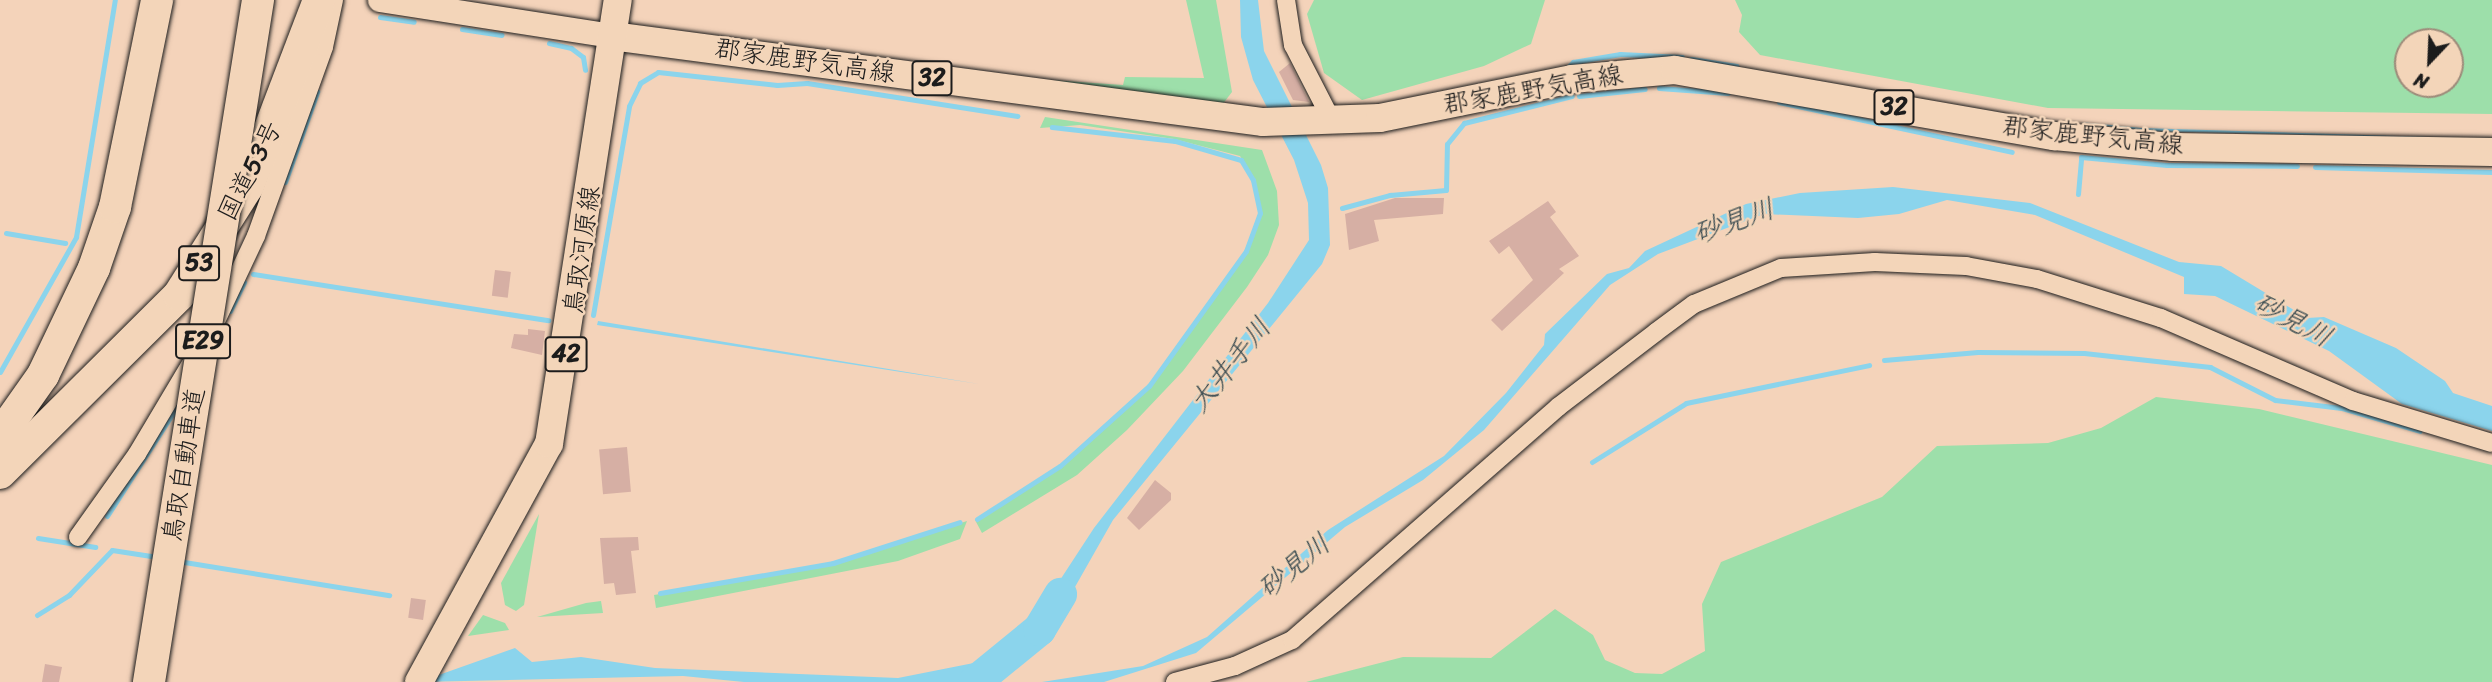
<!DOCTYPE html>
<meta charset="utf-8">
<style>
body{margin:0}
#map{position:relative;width:2492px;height:682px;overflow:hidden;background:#f4d3ba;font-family:Sriracha,"Klee One",sans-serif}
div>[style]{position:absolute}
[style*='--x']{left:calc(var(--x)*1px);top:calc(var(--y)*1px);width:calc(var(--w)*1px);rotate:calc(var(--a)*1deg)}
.green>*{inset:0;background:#9ddfaa}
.water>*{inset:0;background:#8bd4ec}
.stream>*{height:5px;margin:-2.5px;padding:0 2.5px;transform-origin:2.5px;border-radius:2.5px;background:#8bd4ec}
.river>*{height:33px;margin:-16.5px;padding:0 16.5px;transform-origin:16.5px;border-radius:16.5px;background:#8bd4ec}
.building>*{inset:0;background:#d6afa4;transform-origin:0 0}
.roads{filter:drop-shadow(0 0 2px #1c1c1c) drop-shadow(0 0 2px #1c1c1c)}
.street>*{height:18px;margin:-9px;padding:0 9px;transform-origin:9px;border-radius:9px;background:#f3d5b9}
.secondary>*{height:24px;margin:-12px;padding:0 12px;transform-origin:12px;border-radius:12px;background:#f3d5b9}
.primary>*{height:28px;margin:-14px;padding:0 14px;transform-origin:14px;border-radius:14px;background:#f3d5b9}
.highway>*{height:32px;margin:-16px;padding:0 16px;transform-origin:16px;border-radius:16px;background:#f3d5b9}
.bridges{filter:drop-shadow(0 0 2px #1c1c1c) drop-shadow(0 0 2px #1c1c1c)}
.highway-bridge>*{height:32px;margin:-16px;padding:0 16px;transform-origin:16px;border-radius:16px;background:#f3d5b9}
span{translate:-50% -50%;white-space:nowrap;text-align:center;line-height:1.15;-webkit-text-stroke:5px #f3d5b9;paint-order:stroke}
.shield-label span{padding:2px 5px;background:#f3d5b9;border:2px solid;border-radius:5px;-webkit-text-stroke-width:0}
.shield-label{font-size:24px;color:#1c1c1c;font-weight:700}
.street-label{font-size:26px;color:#1c1c1c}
.water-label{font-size:28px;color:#384a50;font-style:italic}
.north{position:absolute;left:2394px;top:28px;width:70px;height:70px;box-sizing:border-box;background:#f3d5b9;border:2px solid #9d8b7a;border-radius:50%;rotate:203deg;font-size:19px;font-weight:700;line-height:28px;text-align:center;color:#1c1c1c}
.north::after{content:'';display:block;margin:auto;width:24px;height:32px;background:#1c1c1c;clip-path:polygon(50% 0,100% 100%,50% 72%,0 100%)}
</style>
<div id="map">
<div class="green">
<div style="clip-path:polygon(1186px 0,1216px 0,1232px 92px,1222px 105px,1050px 80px,1123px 85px,1125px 77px,1204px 78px)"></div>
<div style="clip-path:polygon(1314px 0,1545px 0,1531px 44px,1484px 66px,1362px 100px,1324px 73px,1307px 14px)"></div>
<div style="clip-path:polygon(evenodd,1735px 0,2492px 0,2492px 114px,2048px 108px,1760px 55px,1739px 32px,1742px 15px,1735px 0,2408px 42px,2450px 42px,2450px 84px,2408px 84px,2408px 42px)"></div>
<div style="clip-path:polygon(1045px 117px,1262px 150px,1277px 191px,1279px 225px,1268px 255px,1247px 287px,1183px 371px,1127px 430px,1077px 475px,982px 533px,975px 520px,1061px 466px,1148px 387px,1248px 251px,1262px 212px,1253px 176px,1240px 156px,1174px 139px,1080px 125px,1040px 128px)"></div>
<div style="clip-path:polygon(2156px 397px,2259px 409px,2492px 465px,2492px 682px,1306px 682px,1403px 657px,1491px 658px,1555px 609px,1593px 635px,1605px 660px,1635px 673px,1662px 674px,1705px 651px,1702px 604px,1721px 562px,1882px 497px,1937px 446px,2048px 443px,2101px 428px)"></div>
<div style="clip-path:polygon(539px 514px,524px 605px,516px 611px,505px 605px,501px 583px)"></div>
<div style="clip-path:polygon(967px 521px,960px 539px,898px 561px,656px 608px,654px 595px,834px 564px)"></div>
<div style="clip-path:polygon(601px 601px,603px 613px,537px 617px,586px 603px)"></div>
<div style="clip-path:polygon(483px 615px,505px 623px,509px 630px,468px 636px)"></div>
</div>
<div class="water">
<div style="clip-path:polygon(1240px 0,1258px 0,1264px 51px,1321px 165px,1328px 188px,1330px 245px,1322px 264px,1113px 520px,1046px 638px,1030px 626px,1094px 528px,1268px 303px,1309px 240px,1308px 203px,1294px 160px,1253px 80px,1241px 37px)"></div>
<div style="clip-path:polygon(2080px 122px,2141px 128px,2492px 139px,2142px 131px)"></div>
<div style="clip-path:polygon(1893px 187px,2030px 203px,2179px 262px,2221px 266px,2307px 318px,2324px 317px,2396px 348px,2445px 381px,2453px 393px,2492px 406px,2492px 431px,2402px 404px,2329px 351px,2215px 296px,2184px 294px,2184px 277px,2035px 215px,1947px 200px,1899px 214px,1858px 218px,1764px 214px,1658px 254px,1610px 285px,1484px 430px,1423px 480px,1345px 527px,1196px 653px,1104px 682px,1042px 682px,1143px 666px,1207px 637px,1328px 530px,1444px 456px,1506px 393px,1544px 345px,1545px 334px,1607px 274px,1629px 268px,1645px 251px,1746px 204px,1800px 193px)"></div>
<div style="clip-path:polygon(598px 321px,979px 384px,597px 325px)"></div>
<div style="clip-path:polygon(515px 648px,532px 662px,581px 657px,655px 668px,898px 678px,1009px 656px,996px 682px,744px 682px,683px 676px,419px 682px)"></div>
</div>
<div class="stream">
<div style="--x:380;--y:17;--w:34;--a:8"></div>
<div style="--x:462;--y:29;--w:40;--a:8.5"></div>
<div style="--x:549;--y:43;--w:23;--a:13"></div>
<div style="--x:571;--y:48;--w:15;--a:37"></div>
<div style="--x:583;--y:57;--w:13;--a:81"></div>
<div style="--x:1691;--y:59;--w:46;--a:8.8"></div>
<div style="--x:1566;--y:69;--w:10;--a:-45"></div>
<div style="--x:1573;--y:62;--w:48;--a:-9.7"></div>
<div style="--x:1620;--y:54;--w:62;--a:2.8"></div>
<div style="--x:1659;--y:88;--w:69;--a:4.1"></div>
<div style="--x:1579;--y:96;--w:66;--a:-6.1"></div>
<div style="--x:1779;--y:102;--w:238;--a:12.1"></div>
<div style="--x:2315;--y:167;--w:177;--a:1.6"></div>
<div style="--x:285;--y:182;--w:96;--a:-70.4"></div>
<div style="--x:2078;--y:194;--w:37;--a:-85"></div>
<div style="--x:2081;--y:157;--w:86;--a:5.3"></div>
<div style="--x:2167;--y:165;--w:130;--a:0.4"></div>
<div style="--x:1342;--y:208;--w:50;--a:-15.2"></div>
<div style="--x:1390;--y:195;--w:56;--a:-5.1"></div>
<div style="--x:1446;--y:190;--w:46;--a:-88.8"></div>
<div style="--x:1447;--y:144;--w:27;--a:-51"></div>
<div style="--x:1464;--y:123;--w:111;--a:-14"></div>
<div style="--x:6;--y:233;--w:60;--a:9.6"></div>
<div style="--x:253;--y:274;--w:299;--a:8.9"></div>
<div style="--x:230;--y:311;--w:32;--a:-64"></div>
<div style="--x:593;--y:315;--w:212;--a:-80.2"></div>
<div style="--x:629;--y:106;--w:25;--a:-64"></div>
<div style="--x:640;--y:83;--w:21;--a:-31"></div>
<div style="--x:658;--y:72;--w:120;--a:6.2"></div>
<div style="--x:777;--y:85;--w:30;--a:-4"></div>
<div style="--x:807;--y:83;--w:213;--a:8.9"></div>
<div style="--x:1884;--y:360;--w:94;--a:-4.9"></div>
<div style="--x:1978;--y:352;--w:106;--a:0.5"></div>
<div style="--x:2084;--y:353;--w:127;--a:6.3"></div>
<div style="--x:2210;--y:367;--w:73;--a:26.9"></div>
<div style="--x:2275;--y:400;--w:67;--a:6.8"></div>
<div style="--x:2342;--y:408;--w:81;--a:16.4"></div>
<div style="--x:0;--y:372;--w:155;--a:-60.6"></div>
<div style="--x:76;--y:237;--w:240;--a:-80.7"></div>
<div style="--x:1592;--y:462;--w:111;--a:-32.1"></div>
<div style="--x:1686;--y:403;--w:187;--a:-11.7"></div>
<div style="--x:107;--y:516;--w:135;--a:-57.4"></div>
<div style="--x:977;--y:519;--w:98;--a:-32.6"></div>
<div style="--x:1060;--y:466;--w:120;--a:-42"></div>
<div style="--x:1149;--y:386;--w:166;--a:-54.3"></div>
<div style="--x:1246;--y:251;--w:40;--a:-69.8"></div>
<div style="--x:1260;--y:213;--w:34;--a:-102"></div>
<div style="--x:1253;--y:180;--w:23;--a:-121"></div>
<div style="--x:1241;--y:160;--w:69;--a:-163.9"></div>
<div style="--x:1175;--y:141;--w:124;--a:-173.5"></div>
<div style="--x:38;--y:538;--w:58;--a:9"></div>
<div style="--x:178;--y:561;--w:214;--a:9.2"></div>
<div style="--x:660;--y:593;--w:176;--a:-9.8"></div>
<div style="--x:833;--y:563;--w:133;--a:-17.9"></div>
<div style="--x:37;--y:615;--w:38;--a:-32"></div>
<div style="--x:69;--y:595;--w:62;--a:-46.3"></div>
<div style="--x:112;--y:550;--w:46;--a:8.8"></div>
</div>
<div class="river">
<div style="--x:974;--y:682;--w:84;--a:-39.2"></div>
<div style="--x:1039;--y:629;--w:41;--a:-59"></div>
</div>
<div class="building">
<div style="clip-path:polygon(1290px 63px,1309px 102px,1293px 100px,1279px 72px)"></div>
<div style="clip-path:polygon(1395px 198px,1444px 198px,1443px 214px,1374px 220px,1379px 241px,1349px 250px,1345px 214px)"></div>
<div style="clip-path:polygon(1548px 201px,1556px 212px,1550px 217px,1579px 256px,1559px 269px,1564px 273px,1502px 331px,1491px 320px,1533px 280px,1509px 246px,1499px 254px,1489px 241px)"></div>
<div style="left:495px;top:270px;width:16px;height:26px;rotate:7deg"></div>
<div style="clip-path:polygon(528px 329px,545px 331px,542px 355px,511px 348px,514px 334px,528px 335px)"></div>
<div style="left:627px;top:447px;width:45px;height:28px;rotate:85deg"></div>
<div style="clip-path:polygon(1155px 480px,1171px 493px,1171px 500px,1139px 530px,1127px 518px)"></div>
<div style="clip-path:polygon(638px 537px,639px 550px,631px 551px,636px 593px,616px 595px,614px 583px,604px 584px,600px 538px)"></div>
<div style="left:411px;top:598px;width:15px;height:20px;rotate:8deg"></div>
<div style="clip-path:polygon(45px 664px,62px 667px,59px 682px,42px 682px)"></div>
</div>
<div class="roads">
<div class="street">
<div style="--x:1286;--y:0;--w:46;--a:81.2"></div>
<div style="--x:1293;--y:45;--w:85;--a:62.8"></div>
<div style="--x:216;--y:321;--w:94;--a:-64.8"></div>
<div style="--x:256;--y:236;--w:201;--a:-70.2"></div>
<div style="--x:324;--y:47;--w:48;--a:-78"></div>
<div style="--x:78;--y:537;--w:102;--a:-54.6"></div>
<div style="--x:137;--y:454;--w:109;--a:-59.2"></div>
<div style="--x:1175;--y:682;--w:62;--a:-14.9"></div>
<div style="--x:1235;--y:666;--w:63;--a:-24.5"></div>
<div style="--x:1292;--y:640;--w:354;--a:-41.2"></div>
<div style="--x:1558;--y:407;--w:123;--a:-37.4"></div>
<div style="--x:1656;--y:332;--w:47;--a:-36.4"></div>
<div style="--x:1694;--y:304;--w:94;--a:-22.5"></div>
<div style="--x:1781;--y:268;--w:94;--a:-3.7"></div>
<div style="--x:1875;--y:262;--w:91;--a:2.5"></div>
<div style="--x:1966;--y:266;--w:72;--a:10.4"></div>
<div style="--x:2037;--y:279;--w:130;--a:17.5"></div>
<div style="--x:2161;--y:318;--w:209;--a:23.4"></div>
<div style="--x:2353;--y:401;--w:145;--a:16.8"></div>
</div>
<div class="secondary">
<div style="--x:380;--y:0;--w:235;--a:8.8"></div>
</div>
<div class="primary">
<div style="--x:612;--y:36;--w:657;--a:7.53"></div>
<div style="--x:1263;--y:122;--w:117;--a:-2"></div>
<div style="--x:1380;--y:118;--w:196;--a:-11.5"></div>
<div style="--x:1572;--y:79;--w:103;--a:-5"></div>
<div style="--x:1675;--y:70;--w:385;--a:9.9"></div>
<div style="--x:2054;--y:136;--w:120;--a:5.3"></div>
<div style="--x:2173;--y:147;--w:319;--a:0.9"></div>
<div style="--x:419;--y:682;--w:271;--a:-61.4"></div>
<div style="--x:549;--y:444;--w:449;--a:-81.2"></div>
</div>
<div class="highway">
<div style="--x:0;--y:436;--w:75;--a:-54.8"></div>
<div style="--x:43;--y:375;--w:119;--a:-64.5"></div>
<div style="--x:94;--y:268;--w:65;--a:-71"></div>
<div style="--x:115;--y:207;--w:211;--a:-78.5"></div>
<div style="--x:0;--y:473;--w:252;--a:-44.8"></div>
<div style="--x:179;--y:295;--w:129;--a:-57.7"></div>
<div style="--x:248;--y:186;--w:199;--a:-69.1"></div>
</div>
</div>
<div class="bridges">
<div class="highway-bridge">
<div style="--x:149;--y:682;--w:691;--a:-80.92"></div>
</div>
</div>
<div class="shield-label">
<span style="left:932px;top:78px">32</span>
<span style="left:1894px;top:107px">32</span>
<span style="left:199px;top:263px">53</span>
<span style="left:203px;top:341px">E29</span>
<span style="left:566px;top:354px">42</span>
</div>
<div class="street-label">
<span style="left:805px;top:61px;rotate:8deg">郡家鹿野気高線</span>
<span style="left:1533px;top:90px;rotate:-10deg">郡家鹿野気高線</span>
<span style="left:2093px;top:136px;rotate:6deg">郡家鹿野気高線</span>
<span style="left:250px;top:171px;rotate:-63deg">国道53号</span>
<span style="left:582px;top:250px;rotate:-82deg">鳥取河原線</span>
<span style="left:184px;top:465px;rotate:-81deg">鳥取自動車道</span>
</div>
<div class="water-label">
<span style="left:1734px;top:221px;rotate:-19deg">砂見川</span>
<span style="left:2293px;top:320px;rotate:28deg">砂見川</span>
<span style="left:1230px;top:365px;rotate:-51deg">大井手川</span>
<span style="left:1294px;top:566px;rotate:-39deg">砂見川</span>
</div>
<div class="north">N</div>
</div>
